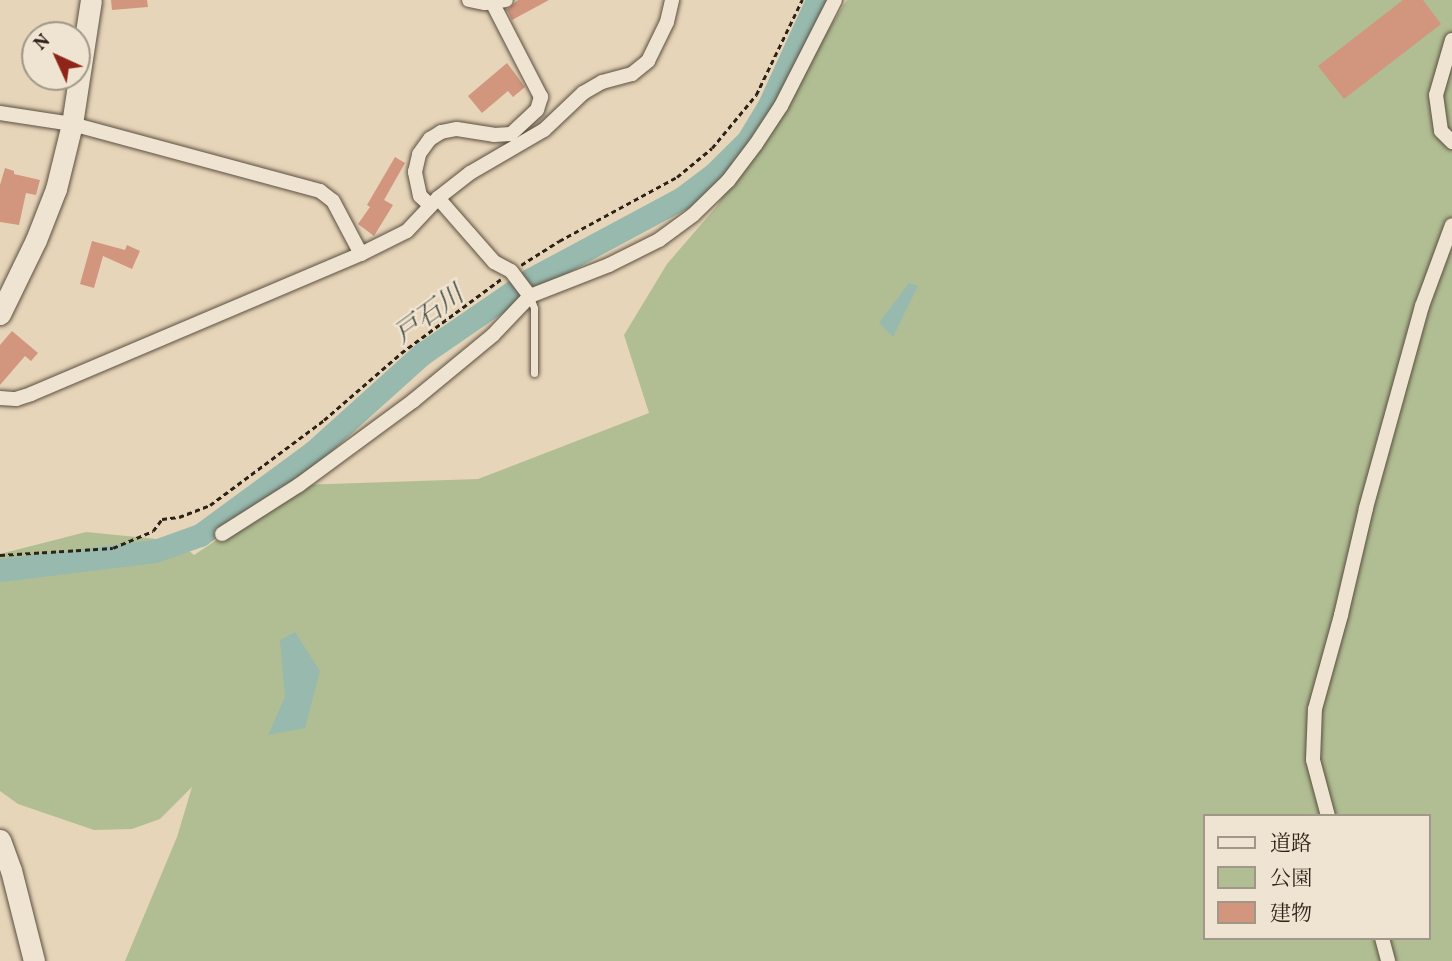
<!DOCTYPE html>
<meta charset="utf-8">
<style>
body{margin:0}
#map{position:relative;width:1452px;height:961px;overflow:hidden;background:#e7d5b9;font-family:Vollkorn,"Noto Serif JP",serif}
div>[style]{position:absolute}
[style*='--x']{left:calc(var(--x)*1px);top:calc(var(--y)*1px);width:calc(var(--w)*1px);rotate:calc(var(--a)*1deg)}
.green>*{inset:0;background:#b1be93}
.water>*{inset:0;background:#97b9ae}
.river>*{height:23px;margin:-11.5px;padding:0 11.5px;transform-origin:11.5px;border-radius:11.5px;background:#97b9ae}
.building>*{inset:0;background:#d2957d}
.path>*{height:2.5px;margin-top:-1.25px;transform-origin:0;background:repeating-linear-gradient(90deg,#2c2318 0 5px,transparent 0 8.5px)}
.roads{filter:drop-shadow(0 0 2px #5b5040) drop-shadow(0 0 2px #5b5040)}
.lane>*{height:7px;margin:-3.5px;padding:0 3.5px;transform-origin:3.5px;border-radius:3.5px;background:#efe4d2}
.street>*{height:14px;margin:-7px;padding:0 7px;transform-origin:7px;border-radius:7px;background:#efe4d2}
.secondary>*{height:21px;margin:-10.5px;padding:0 10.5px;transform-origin:10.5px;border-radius:10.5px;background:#efe4d2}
span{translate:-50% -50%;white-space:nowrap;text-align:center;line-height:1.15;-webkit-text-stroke:5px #efe4d2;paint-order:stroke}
.water-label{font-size:26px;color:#4c5045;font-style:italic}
.legend{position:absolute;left:1203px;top:814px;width:228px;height:126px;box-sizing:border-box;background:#efe4d2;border:2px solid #a19788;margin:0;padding:9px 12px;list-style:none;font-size:21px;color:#2c2318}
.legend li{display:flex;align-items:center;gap:14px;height:35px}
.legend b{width:35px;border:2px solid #a19788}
.north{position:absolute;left:21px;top:21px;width:70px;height:70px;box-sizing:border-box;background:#efe4d2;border:2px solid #a19788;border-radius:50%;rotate:315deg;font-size:19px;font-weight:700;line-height:28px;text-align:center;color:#2c2318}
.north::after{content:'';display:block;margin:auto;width:24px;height:32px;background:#8f2418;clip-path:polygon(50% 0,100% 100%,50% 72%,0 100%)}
</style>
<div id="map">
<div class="green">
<div style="clip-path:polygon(evenodd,847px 0,1452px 0,1452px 961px,125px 961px,177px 837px,192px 787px,160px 819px,132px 829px,94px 830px,18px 804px,0 791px,0 554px,86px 532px,177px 541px,194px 555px,299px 485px,478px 479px,649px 413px,624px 335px,667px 264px,717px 206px,847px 0,1205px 816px,1429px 816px,1429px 938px,1205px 938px,1205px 816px)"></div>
</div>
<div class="water">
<div style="clip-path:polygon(909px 283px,918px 286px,893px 337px,879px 323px)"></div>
<div style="clip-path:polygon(295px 632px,320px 671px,305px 728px,268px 735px,285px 697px,280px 640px)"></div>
</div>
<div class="river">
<div style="--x:0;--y:570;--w:156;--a:-7"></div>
<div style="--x:155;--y:551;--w:48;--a:-19.6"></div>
<div style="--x:200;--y:535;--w:140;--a:-36.3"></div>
<div style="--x:313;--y:452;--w:147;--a:-42"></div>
<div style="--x:422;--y:354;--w:132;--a:-34.5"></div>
<div style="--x:531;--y:279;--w:171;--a:-28.2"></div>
<div style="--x:682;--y:198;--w:39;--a:-37"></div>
<div style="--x:713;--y:175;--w:49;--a:-45"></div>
<div style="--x:748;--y:140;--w:41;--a:-59"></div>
<div style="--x:769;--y:105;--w:115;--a:-65.4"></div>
</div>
<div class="building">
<div style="clip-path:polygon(111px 0,147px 0,148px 7px,112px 10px)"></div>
<div style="clip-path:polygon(518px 0,549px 0,512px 20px,507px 10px)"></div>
<div style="clip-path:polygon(1403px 0,1423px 0,1441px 24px,1344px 99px,1318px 66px)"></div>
<div style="clip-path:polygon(507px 63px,525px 87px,513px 97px,508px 91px,482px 113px,468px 96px)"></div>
<div style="clip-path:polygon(395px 157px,405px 163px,384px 200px,393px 205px,374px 236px,358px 224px,370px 207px,367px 205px)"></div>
<div style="clip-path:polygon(5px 168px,14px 171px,14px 174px,40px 180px,36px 195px,26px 193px,19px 225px,0 222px,0 185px)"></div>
<div style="clip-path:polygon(92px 241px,125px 250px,127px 245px,140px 251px,132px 269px,103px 256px,94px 288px,80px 284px)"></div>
<div style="clip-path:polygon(12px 331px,38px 353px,31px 361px,25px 356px,0 385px,0 345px)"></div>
</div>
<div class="path">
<div style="--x:521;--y:265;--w:45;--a:-32.3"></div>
<div style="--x:559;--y:241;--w:134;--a:-28.5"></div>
<div style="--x:677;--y:177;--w:45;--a:-39.6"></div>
<div style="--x:712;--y:148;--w:69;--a:-50.3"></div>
<div style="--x:756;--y:95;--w:106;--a:-64.2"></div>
<div style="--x:0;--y:555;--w:113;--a:-3.5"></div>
<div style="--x:113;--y:548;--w:43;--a:-23"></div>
<div style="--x:153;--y:531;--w:15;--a:-53"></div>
<div style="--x:162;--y:519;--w:17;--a:-7"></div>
<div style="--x:179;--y:517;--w:33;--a:-21"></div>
<div style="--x:210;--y:505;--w:142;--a:-36.7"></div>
<div style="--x:324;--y:420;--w:102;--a:-41"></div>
<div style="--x:401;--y:353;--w:124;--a:-36.5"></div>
</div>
<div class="roads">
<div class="lane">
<div style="--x:530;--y:297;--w:12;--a:70"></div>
<div style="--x:534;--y:308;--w:65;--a:90"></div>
</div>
<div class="street">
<div style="--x:469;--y:0;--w:16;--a:11"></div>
<div style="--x:485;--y:3;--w:21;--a:-8"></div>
<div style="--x:1452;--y:40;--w:57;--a:106.2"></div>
<div style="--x:1436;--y:95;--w:36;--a:82"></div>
<div style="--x:1441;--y:131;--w:16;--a:45"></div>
<div style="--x:0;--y:113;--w:73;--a:8.7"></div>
<div style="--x:72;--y:124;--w:257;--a:15.1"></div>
<div style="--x:320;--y:191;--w:16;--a:38"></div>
<div style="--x:333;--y:201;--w:60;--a:62.2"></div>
<div style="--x:438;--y:198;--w:85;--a:48.8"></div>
<div style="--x:494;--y:262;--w:19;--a:28"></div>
<div style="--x:511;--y:271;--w:31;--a:53"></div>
<div style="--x:430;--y:205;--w:13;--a:-138"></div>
<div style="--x:420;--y:196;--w:25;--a:-102"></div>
<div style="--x:415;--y:172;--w:18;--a:-77"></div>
<div style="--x:419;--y:154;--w:19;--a:-54"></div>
<div style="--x:430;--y:139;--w:13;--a:-32"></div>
<div style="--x:441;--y:132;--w:16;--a:-11"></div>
<div style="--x:457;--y:129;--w:37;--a:9"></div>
<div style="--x:494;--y:135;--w:17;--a:-3"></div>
<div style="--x:511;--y:134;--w:35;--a:-43"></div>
<div style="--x:537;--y:110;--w:14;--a:-73"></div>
<div style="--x:541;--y:97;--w:107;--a:-117.3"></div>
<div style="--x:0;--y:398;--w:16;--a:4"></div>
<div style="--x:16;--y:399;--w:16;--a:-18"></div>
<div style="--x:31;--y:394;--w:358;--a:-23"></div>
<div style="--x:361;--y:254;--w:51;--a:-26.6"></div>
<div style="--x:407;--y:231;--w:45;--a:-46.8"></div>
<div style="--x:438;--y:198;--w:41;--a:-38"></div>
<div style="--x:470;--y:173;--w:86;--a:-30.2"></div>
<div style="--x:544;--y:130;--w:54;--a:-43.5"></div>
<div style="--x:583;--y:93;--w:22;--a:-30"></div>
<div style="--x:602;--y:82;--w:31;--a:-15"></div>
<div style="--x:632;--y:74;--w:21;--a:-39"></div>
<div style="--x:648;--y:61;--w:43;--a:-64"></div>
<div style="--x:667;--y:22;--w:23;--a:-77"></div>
<div style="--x:222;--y:534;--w:91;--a:-32.5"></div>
<div style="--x:299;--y:485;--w:142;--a:-36.4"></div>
<div style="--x:413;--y:401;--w:104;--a:-39.5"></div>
<div style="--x:493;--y:335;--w:54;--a:-46.5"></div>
<div style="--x:530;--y:296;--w:85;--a:-21.4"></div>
<div style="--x:609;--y:265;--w:56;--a:-26.6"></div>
<div style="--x:659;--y:240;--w:42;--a:-36.3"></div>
<div style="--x:693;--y:215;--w:49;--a:-44.2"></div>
<div style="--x:728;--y:181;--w:46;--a:-52.9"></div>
<div style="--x:756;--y:144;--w:45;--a:-56.7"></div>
<div style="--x:781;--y:106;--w:119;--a:-63"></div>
<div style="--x:1328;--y:816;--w:58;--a:-105"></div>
<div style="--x:1313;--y:760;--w:51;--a:-87.8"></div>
<div style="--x:1315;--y:709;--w:98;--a:-74.5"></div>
<div style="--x:1341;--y:615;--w:110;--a:-76.8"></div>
<div style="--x:1366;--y:508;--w:210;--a:-74.5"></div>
<div style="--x:1422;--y:306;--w:86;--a:-69.7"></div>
<div style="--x:1382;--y:938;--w:24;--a:75"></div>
</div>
<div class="secondary">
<div style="--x:0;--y:314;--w:82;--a:-64.1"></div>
<div style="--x:36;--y:240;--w:55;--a:-68.6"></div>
<div style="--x:56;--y:189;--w:67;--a:-76.2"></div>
<div style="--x:72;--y:124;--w:125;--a:-81.3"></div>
<div style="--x:0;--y:840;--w:32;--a:70"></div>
<div style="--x:11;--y:870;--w:94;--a:75.8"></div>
</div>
</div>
<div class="water-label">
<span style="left:430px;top:316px;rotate:-36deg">戸石川</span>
</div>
<ul class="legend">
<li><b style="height:9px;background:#efe4d2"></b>道路</li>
<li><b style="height:19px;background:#b1be93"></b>公園</li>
<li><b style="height:19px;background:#d2957d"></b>建物</li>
</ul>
<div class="north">N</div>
</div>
